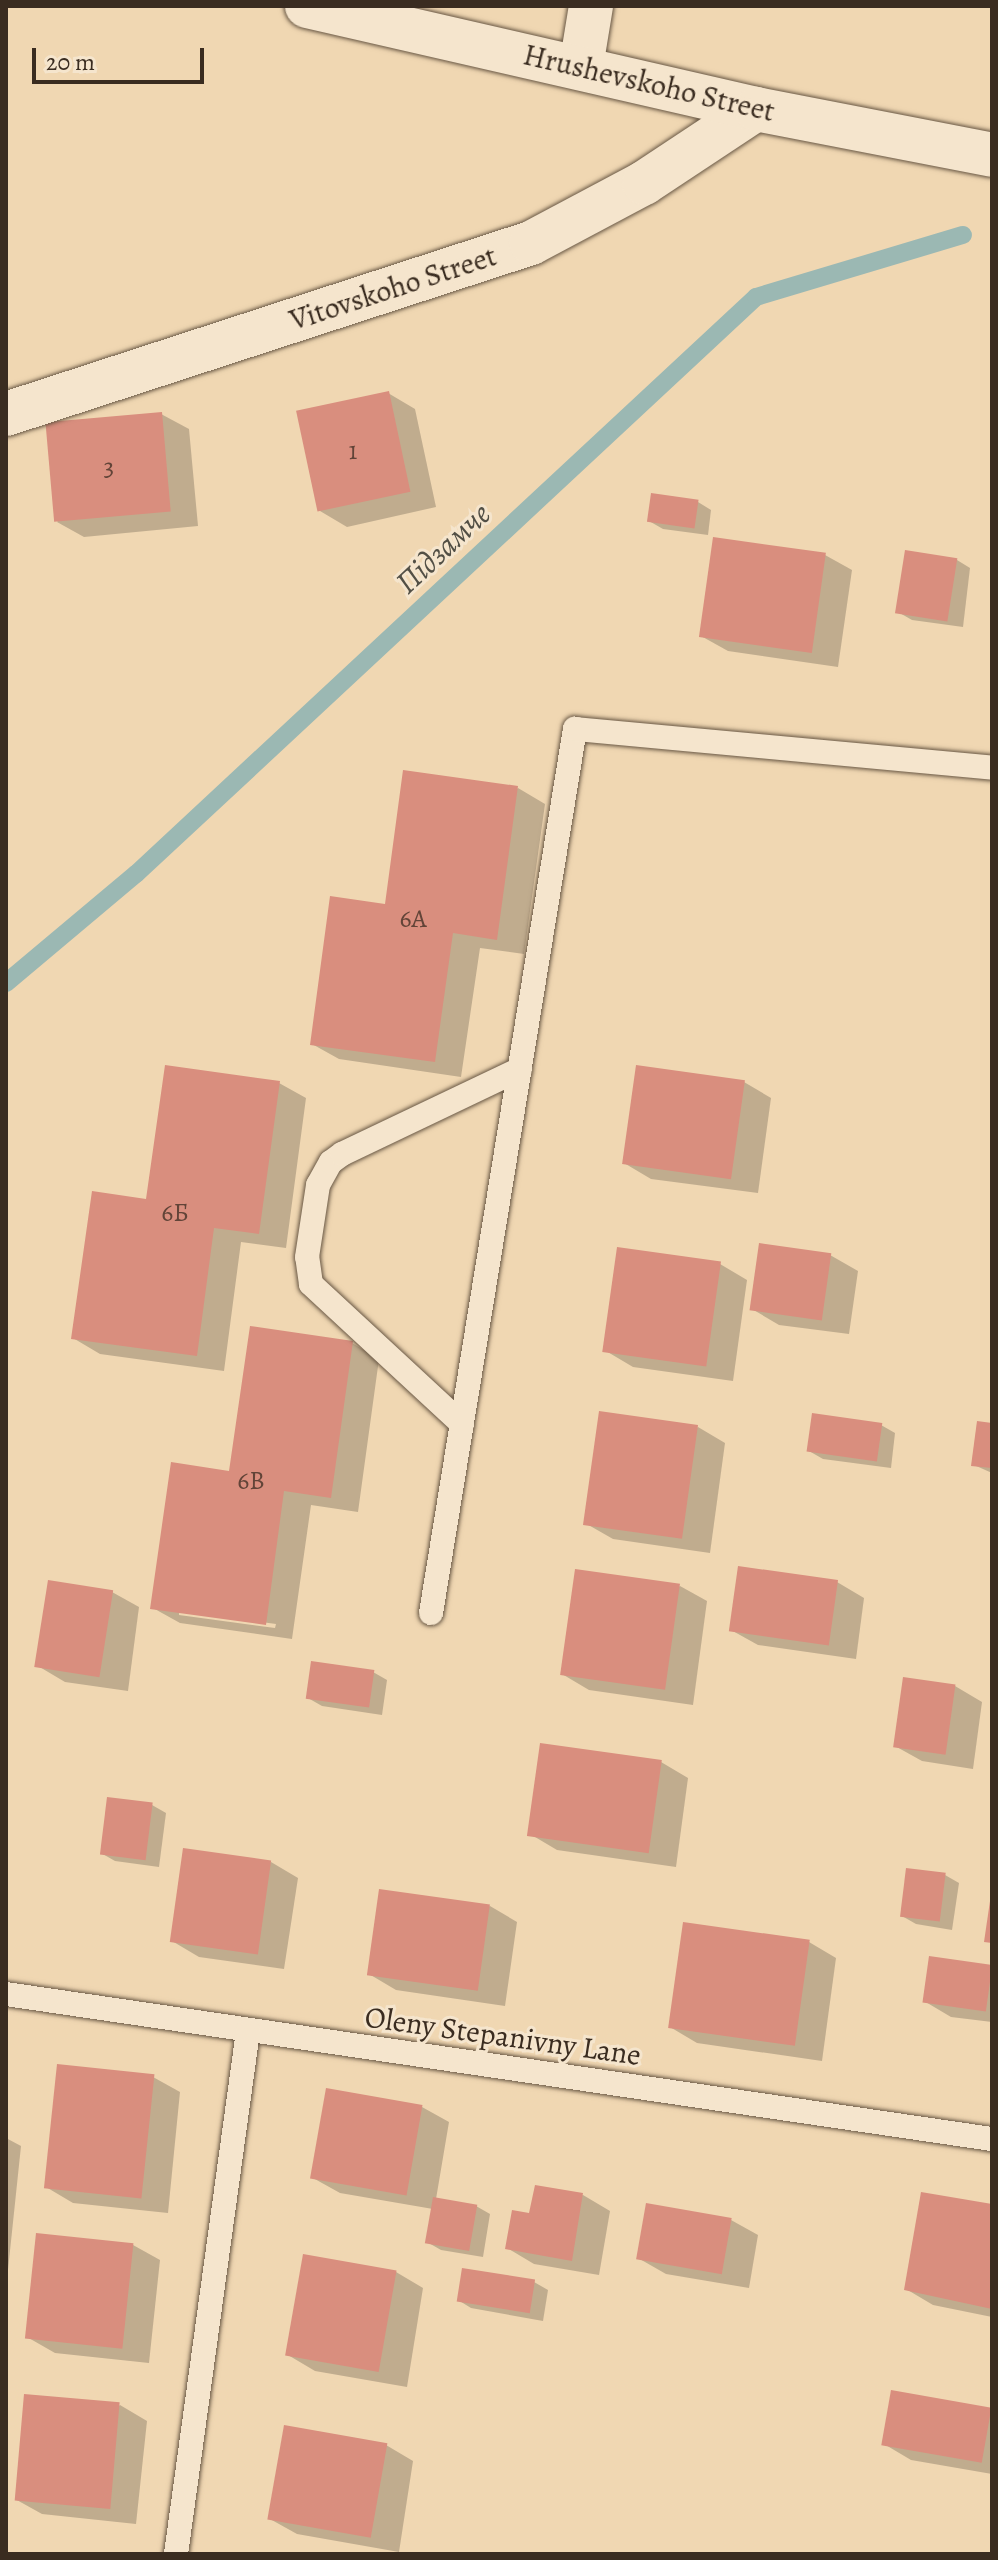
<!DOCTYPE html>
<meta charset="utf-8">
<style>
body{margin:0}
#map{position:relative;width:998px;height:2560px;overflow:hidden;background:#f0d7b2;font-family:Alegreya,serif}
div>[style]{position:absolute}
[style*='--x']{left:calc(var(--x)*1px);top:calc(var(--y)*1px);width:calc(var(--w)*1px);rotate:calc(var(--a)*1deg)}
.shadow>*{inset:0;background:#0003}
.stream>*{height:18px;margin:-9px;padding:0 9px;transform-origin:9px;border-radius:9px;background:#9bb8b3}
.building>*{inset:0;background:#d98e7e;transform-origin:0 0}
.roads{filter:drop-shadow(0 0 2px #685744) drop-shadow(0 0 2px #685744)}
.lane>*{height:24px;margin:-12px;padding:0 12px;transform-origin:12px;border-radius:12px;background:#f5e5cd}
.street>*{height:44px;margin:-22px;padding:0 22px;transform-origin:22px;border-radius:22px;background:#f5e5cd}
.secondary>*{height:44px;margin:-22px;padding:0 22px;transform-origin:22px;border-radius:22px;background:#f5e5cd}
span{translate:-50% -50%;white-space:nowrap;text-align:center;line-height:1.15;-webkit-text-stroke:6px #f5e5cd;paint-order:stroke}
.number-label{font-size:26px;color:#624438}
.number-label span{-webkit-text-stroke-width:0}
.street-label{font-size:30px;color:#3a2c20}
.water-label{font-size:32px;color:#524f45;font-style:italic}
.frame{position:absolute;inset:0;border:8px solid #3a2c20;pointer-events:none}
.scale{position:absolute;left:32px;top:48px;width:172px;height:36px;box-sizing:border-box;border:4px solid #3a2c20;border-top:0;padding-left:10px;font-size:24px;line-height:28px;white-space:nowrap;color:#3a2c20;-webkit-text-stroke:6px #f5e5cd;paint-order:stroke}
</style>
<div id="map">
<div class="shadow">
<div style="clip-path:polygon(388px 393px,415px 409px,436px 507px,347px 527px,320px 511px)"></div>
<div style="clip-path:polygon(161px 414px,189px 429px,198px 526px,84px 537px,57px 522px)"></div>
<div style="clip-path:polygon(698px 502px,711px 510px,708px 535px,663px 529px,649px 521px)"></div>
<div style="clip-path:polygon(825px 555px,852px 570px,838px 667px,728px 651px,701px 636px)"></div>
<div style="clip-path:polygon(957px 560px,970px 568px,963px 627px,912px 620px,898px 612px)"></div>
<div style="clip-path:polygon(518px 788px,545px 804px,524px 954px,480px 948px,461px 1077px,339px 1059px,312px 1044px,386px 907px)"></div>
<div style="clip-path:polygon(744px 1082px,771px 1098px,758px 1193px,651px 1179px,624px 1163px)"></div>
<div style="clip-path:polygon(279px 1083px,306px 1098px,286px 1248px,241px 1242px,224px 1371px,100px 1354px,73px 1338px,148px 1201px)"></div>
<div style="clip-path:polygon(830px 1255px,858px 1271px,849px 1334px,779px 1325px,752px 1309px)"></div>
<div style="clip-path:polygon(720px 1264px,747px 1280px,733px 1381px,633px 1367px,606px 1351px)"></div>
<div style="clip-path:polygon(evenodd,352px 1343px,379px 1359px,358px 1512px,311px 1505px,292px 1639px,180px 1623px,153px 1608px,231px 1473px,352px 1343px,179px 1611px,276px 1624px,275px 1628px,179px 1615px,179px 1611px)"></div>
<div style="clip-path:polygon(881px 1425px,895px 1433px,891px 1468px,823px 1459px,809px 1451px)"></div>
<div style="clip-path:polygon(992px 1425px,992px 1473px,974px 1465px)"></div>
<div style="clip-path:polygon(698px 1427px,725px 1443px,710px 1553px,613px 1539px,585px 1523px)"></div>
<div style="clip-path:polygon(837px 1582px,864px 1598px,856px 1659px,758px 1645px,731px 1630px)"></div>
<div style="clip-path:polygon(680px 1586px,707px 1601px,693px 1705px,589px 1690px,562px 1674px)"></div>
<div style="clip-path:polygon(112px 1592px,139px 1607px,128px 1691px,65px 1682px,38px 1666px)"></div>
<div style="clip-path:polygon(373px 1672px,387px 1680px,382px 1715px,322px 1706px,308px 1698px)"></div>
<div style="clip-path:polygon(955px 1686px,982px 1702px,973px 1769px,922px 1761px,895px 1746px)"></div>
<div style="clip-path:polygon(661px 1762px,688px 1778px,676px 1867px,557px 1850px,530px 1834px)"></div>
<div style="clip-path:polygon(152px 1805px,166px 1813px,159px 1867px,115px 1861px,101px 1853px)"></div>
<div style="clip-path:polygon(271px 1862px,298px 1878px,284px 1969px,199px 1957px,172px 1941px)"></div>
<div style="clip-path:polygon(945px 1875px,959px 1883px,952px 1930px,916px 1924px,902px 1916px)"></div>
<div style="clip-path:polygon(490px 1906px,517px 1922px,505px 2006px,396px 1990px,369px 1974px)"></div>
<div style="clip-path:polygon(809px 1942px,836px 1958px,822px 2061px,697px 2043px,670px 2027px)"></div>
<div style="clip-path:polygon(992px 1967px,992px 2022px,951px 2017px,924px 2001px)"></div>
<div style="clip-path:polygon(153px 2077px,180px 2092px,168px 2213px,73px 2203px,46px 2187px)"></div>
<div style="clip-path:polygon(422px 2107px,449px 2122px,436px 2199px,476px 2206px,490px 2214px,483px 2257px,441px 2250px,427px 2242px,433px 2209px,340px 2193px,313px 2178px)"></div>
<div style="clip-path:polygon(6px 2138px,21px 2146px,6px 2289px)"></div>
<div style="clip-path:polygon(583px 2195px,610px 2211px,599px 2275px,534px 2264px,507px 2248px,531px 2215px)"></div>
<div style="clip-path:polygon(992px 2206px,992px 2317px,933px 2305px,906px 2289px)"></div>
<div style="clip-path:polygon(731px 2220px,758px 2235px,749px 2288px,666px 2274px,638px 2258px)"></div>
<div style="clip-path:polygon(133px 2245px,160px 2260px,149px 2363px,55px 2353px,27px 2337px)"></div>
<div style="clip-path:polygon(396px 2272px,423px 2288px,407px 2387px,315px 2371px,288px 2355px)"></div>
<div style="clip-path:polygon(534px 2282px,548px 2290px,543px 2321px,471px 2308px,458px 2300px)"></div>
<div style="clip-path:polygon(120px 2405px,147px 2421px,136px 2524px,42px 2514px,15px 2499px)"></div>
<div style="clip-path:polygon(992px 2409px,992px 2474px,911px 2460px,884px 2444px)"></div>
<div style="clip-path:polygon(386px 2445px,413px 2461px,399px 2552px,297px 2534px,270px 2519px)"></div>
</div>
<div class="stream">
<div style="--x:6;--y:983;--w:170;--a:-40"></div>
<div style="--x:136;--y:874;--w:847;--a:-42.94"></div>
<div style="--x:756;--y:297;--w:216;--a:-16.7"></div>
</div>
<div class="building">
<div style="left:389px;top:391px;width:103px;height:95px;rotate:78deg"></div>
<div style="left:162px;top:412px;width:100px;height:117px;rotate:85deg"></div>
<div style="left:651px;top:493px;width:48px;height:29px;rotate:8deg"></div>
<div style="left:713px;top:537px;width:114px;height:101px;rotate:8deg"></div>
<div style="left:905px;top:550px;width:53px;height:64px;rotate:9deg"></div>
<div style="clip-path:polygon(403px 770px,518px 786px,497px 940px,453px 933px,435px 1062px,310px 1045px,330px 896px,385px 904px)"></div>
<div style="clip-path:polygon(165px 1065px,280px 1081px,259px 1234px,214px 1228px,197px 1356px,71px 1339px,92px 1191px,146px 1199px)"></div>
<div style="left:636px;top:1065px;width:110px;height:100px;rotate:8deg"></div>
<div style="left:759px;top:1243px;width:73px;height:68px;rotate:8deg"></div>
<div style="left:617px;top:1247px;width:105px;height:106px;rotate:8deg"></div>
<div style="clip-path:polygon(250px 1326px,353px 1341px,331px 1498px,284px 1491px,266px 1625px,150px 1609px,171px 1462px,229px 1471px)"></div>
<div style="left:599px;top:1411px;width:100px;height:115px;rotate:8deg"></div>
<div style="left:812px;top:1413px;width:71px;height:39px;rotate:8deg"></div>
<div style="clip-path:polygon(977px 1421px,992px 1423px,992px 1468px,971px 1466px)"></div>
<div style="left:738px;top:1566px;width:101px;height:66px;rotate:8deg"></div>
<div style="left:575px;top:1569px;width:106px;height:107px;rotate:8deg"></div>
<div style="left:48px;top:1580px;width:66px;height:88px;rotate:9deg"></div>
<div style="left:311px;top:1661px;width:64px;height:38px;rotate:8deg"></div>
<div style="left:903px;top:1677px;width:53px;height:71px;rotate:8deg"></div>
<div style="left:540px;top:1743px;width:123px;height:94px;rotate:8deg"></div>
<div style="left:107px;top:1797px;width:46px;height:58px;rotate:7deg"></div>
<div style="left:183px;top:1848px;width:89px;height:95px;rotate:8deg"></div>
<div style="left:906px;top:1868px;width:40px;height:49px;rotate:7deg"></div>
<div style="left:379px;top:1889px;width:112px;height:87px;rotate:8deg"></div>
<div style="clip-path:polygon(990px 1901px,992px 1901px,992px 1943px,984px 1942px)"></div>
<div style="left:683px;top:1922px;width:128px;height:107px;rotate:8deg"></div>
<div style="left:929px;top:1956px;width:64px;height:47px;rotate:8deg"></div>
<div style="left:57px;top:2064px;width:98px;height:125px;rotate:6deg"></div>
<div style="left:326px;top:2088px;width:98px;height:92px;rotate:10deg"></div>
<div style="clip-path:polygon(535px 2185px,583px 2193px,572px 2261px,505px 2249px,512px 2210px,529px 2213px)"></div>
<div style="clip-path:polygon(921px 2192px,992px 2204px,992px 2309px,904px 2290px)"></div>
<div style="left:433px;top:2197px;width:45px;height:47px;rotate:10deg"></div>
<div style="left:646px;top:2203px;width:87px;height:57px;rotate:10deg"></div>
<div style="left:36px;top:2233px;width:98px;height:106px;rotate:6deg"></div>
<div style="left:303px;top:2254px;width:95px;height:103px;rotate:10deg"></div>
<div style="left:462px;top:2268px;width:74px;height:34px;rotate:9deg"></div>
<div style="left:891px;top:2390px;width:102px;height:56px;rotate:10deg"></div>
<div style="left:24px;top:2394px;width:96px;height:107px;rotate:5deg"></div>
<div style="left:284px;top:2425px;width:105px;height:96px;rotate:10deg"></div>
</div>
<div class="roads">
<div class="lane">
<div style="--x:462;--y:1424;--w:206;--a:-137.2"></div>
<div style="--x:311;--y:1284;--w:27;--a:-98"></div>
<div style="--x:307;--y:1257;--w:73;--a:-81.3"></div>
<div style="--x:318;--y:1185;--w:26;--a:-61"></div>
<div style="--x:331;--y:1162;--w:14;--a:-36"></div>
<div style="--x:342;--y:1154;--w:197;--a:-25.5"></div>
<div style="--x:431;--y:1613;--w:896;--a:-80.75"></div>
<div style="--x:575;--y:729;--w:419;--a:5.3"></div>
<div style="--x:6;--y:1994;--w:997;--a:8.37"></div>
<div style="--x:176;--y:2554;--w:528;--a:-82.16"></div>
</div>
<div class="street">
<div style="--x:581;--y:67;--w:62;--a:-80.7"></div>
<div style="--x:6;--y:414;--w:552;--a:-18.04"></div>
<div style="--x:531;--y:243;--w:128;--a:-28"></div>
<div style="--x:644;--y:183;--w:134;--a:-33.5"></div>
</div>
<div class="secondary">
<div style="--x:307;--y:6;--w:461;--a:12.9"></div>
<div style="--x:756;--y:109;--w:240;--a:11"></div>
</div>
</div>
<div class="number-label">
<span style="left:353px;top:451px">1</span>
<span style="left:109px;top:467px">3</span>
<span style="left:413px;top:919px">6А</span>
<span style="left:175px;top:1213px">6Б</span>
<span style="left:251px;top:1481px">6В</span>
</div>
<div class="street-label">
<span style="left:649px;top:83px;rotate:13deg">Hrushevskoho Street</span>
<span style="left:393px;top:288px;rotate:-18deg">Vitovskoho Street</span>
<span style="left:503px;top:2036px;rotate:8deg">Oleny Stepanivny Lane</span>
</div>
<div class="water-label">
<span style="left:443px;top:548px;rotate:-43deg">Підзамче</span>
</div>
<div class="frame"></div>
<div class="scale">20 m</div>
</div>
